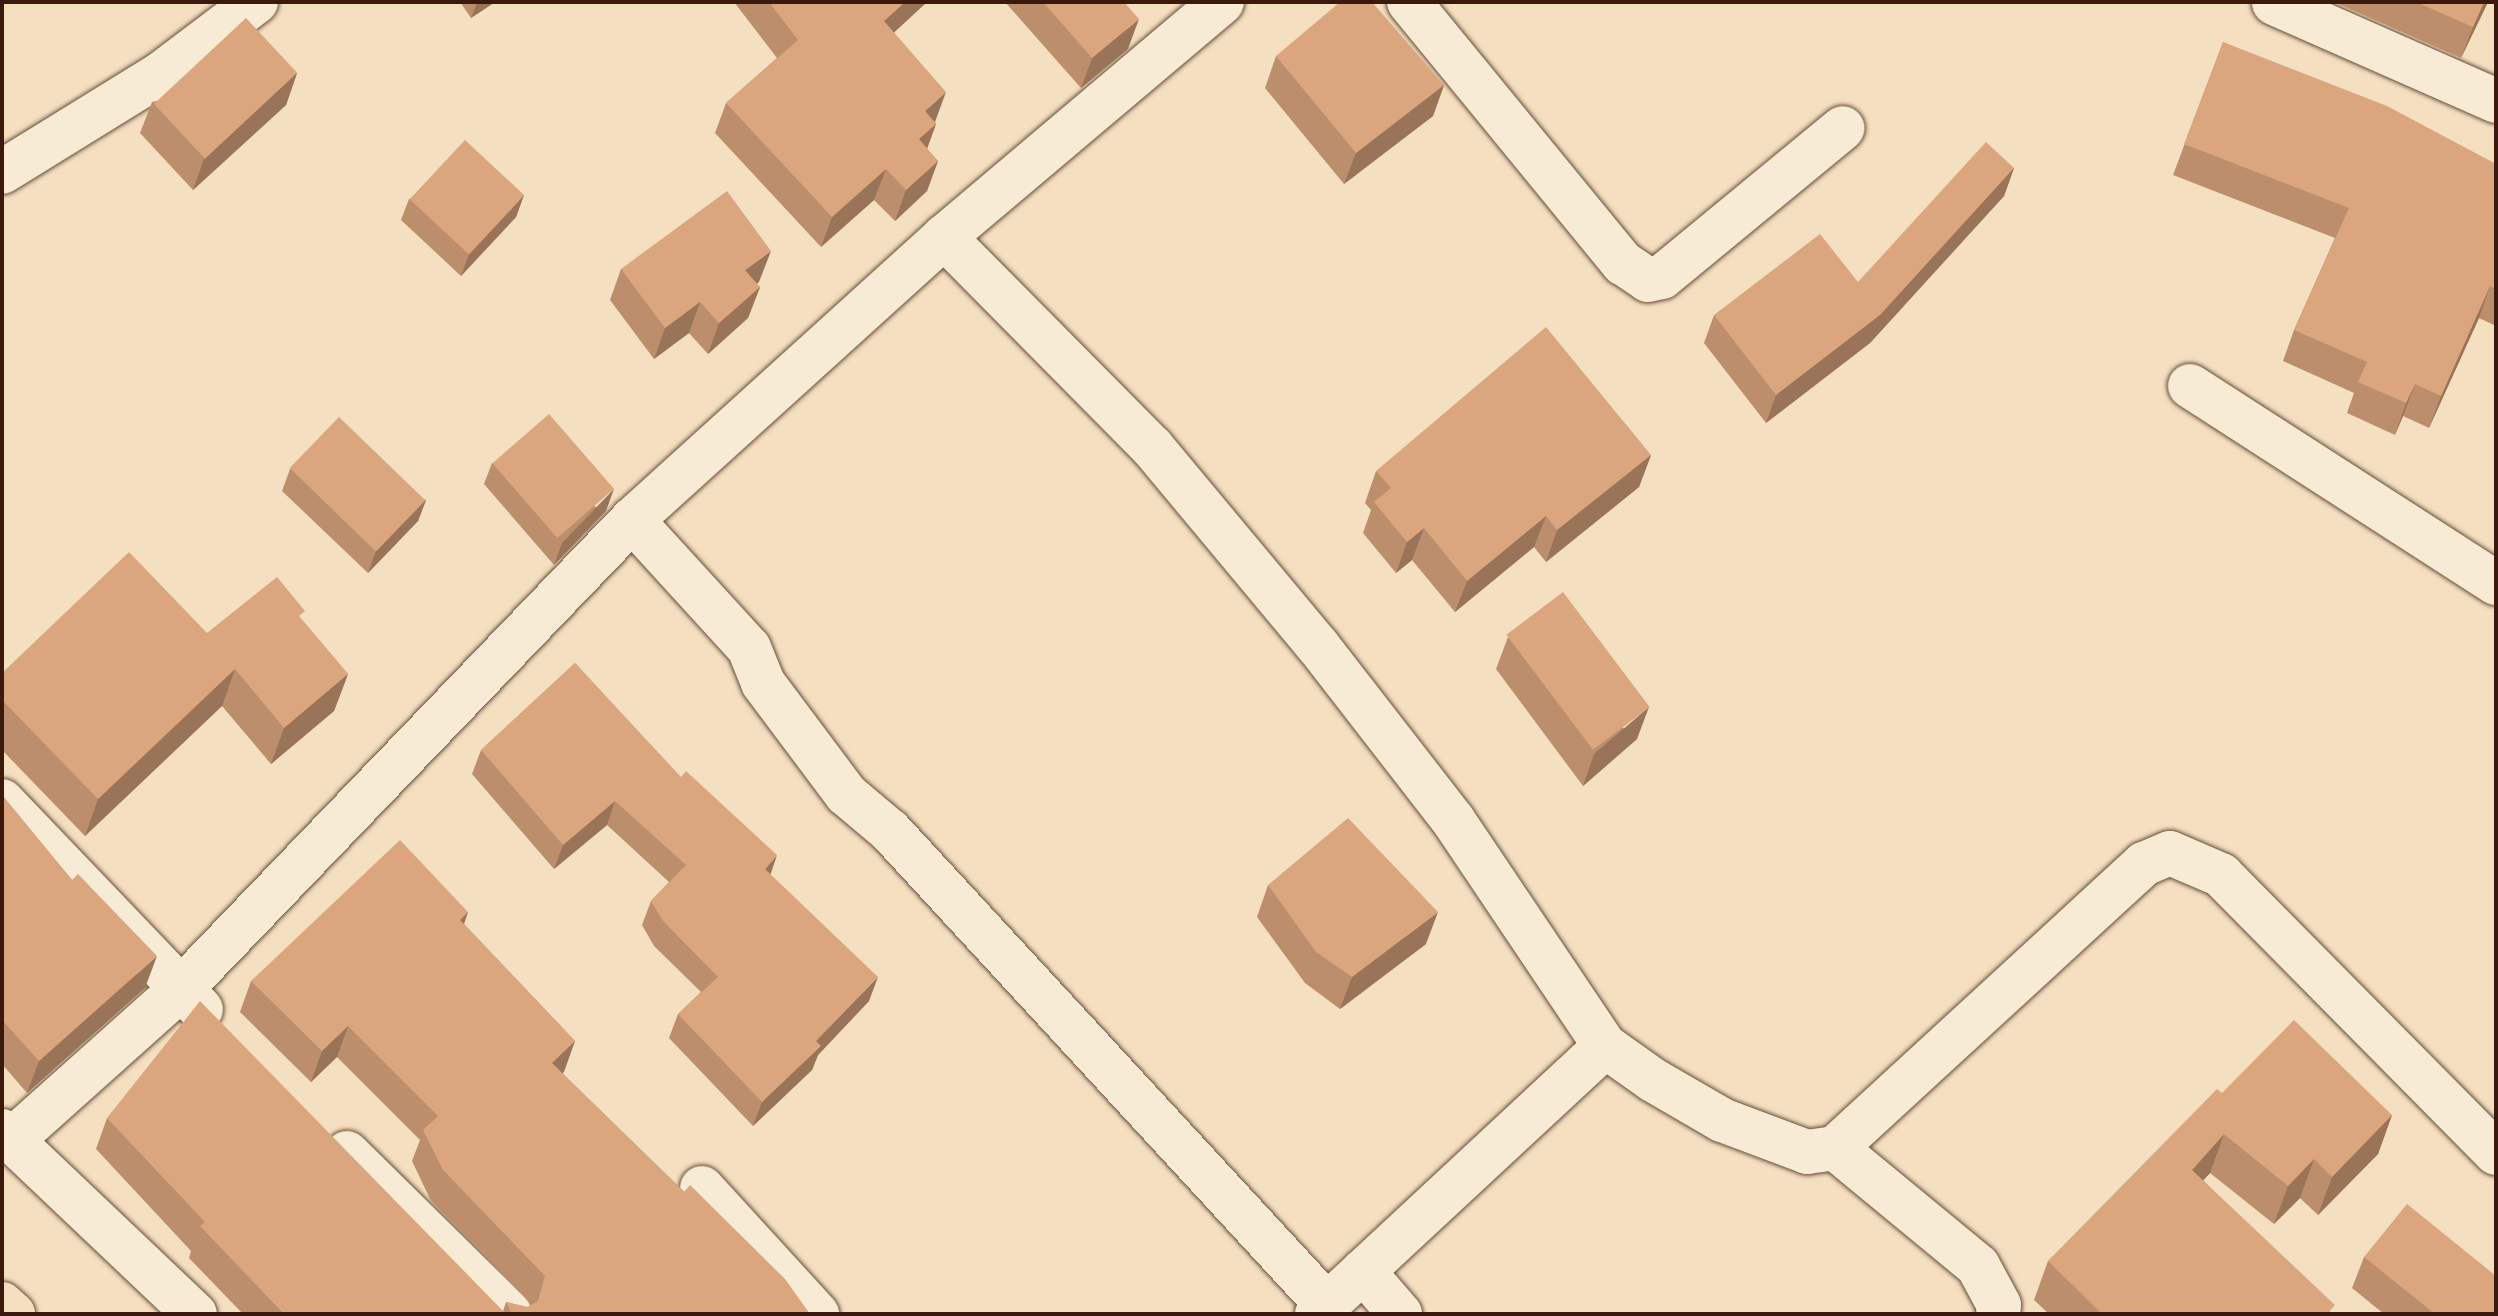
<!DOCTYPE html>
<style>
body{margin:0}
#map{position:relative;width:2498px;height:1316px;overflow:hidden;background:#f4e0c0;font-family:"Old Standard TT",serif}
div>[style]{position:absolute}
[style*='--x']{left:calc(var(--x)*1px);top:calc(var(--y)*1px);width:calc(var(--w)*1px);rotate:calc(var(--a)*1deg)}
.roads{filter:drop-shadow(0 0 2px #694b39) drop-shadow(0 0 2px #694b39)}
.minor>*{height:44px;margin:-22px;padding:0 22px;transform-origin:22px;border-radius:22px;background:#f8ebd6}
.major>*{height:44px;margin:-22px;padding:0 22px;transform-origin:22px;border-radius:22px;background:#f4e0c0}
.wall>*{inset:0;background:#bc8e6c}
.shaded-wall>*{inset:0;background:#997458}
.building>*{inset:0;background:#dba57d;transform-origin:0 0}
span{translate:-50% -50%;white-space:nowrap;text-align:center;line-height:1.15;-webkit-text-stroke:8px #f8ebd6;paint-order:stroke}
.frame{position:absolute;inset:0;border:4px solid #3b190c;pointer-events:none}
</style>
<div id="map">
<div class="roads">
<div class="minor">
<div style="--x:1409;--y:2;--w:338;--a:50.7"></div>
<div style="--x:1623;--y:263;--w:30;--a:34"></div>
<div style="--x:1648;--y:280;--w:14;--a:-12"></div>
<div style="--x:1662;--y:277;--w:234;--a:-39.5"></div>
<div style="--x:2274;--y:3;--w:243;--a:23.8"></div>
<div style="--x:2;--y:172;--w:188;--a:-31.7"></div>
<div style="--x:162;--y:73;--w:118;--a:-37.1"></div>
<div style="--x:944;--y:237;--w:296;--a:45.3"></div>
<div style="--x:1152;--y:447;--w:259;--a:50.2"></div>
<div style="--x:1318;--y:646;--w:220;--a:52.2"></div>
<div style="--x:1453;--y:820;--w:272;--a:56.1"></div>
<div style="--x:1605;--y:1046;--w:59;--a:35.3"></div>
<div style="--x:1653;--y:1080;--w:80;--a:30.1"></div>
<div style="--x:1722;--y:1120;--w:91;--a:20.6"></div>
<div style="--x:1807;--y:1152;--w:28;--a:-8"></div>
<div style="--x:1835;--y:1148;--w:420;--a:-42.6"></div>
<div style="--x:2144;--y:864;--w:28;--a:-23"></div>
<div style="--x:2170;--y:853;--w:56;--a:23.3"></div>
<div style="--x:2221;--y:875;--w:391;--a:45.3"></div>
<div style="--x:2190;--y:386;--w:364;--a:32.8"></div>
<div style="--x:632;--y:520;--w:173;--a:47.6"></div>
<div style="--x:749;--y:648;--w:38;--a:68"></div>
<div style="--x:763;--y:683;--w:139;--a:53.2"></div>
<div style="--x:846;--y:794;--w:57;--a:40.1"></div>
<div style="--x:890;--y:831;--w:645;--a:47.33"></div>
<div style="--x:2;--y:801;--w:288;--a:46.3"></div>
<div style="--x:2;--y:1131;--w:266;--a:43.5"></div>
<div style="--x:12;--y:1140;--w:227;--a:-41.8"></div>
<div style="--x:181;--y:989;--w:651;--a:-46.12"></div>
<div style="--x:632;--y:520;--w:421;--a:-42.2"></div>
<div style="--x:944;--y:237;--w:364;--a:-40.2"></div>
<div style="--x:1835;--y:1148;--w:185;--a:39.5"></div>
<div style="--x:1978;--y:1266;--w:44;--a:61.7"></div>
<div style="--x:1999;--y:1305;--w:9;--a:96"></div>
<div style="--x:347;--y:1153;--w:229;--a:44.6"></div>
<div style="--x:702;--y:1188;--w:171;--a:47.6"></div>
<div style="--x:1363;--y:1271;--w:57;--a:49.3"></div>
<div style="--x:1317;--y:1314;--w:393;--a:-42.9"></div>
</div>
<div class="major">
<div style="--x:2;--y:1304;--w:15;--a:42"></div>
</div>
</div>
<div class="wall">
<div style="clip-path:polygon(460px 2px,495px 2px,471px 18px)"></div>
<div style="clip-path:polygon(734px 2px,927px 2px,894px 32px,936px 124px,927px 149px,938px 161px,927px 191px,895px 221px,874px 200px,821px 247px,715px 133px,726px 103px,777px 58px)"></div>
<div style="clip-path:polygon(1005px 2px,1124px 2px,1128px 49px,1081px 88px)"></div>
<div style="clip-path:polygon(2334px 2px,2488px 2px,2461px 58px)"></div>
<div style="clip-path:polygon(2223px 42px,2496px 164px,2496px 326px,2479px 318px,2429px 428px,2403px 416px,2395px 435px,2347px 413px,2354px 393px,2283px 361px,2294px 330px,2335px 238px,2173px 175px)"></div>
<div style="clip-path:polygon(1276px 56px,1444px 85px,1433px 116px,1344px 184px,1265px 88px)"></div>
<div style="clip-path:polygon(297px 73px,286px 105px,193px 190px,140px 133px,152px 102px)"></div>
<div style="clip-path:polygon(2014px 168px,2004px 196px,1870px 343px,1766px 423px,1704px 343px,1714px 315px,1858px 282px)"></div>
<div style="clip-path:polygon(524px 195px,516px 217px,461px 276px,401px 220px,409px 199px)"></div>
<div style="clip-path:polygon(621px 269px,759px 282px,757px 284px,760px 287px,748px 318px,708px 354px,689px 333px,654px 359px,610px 300px)"></div>
<div style="clip-path:polygon(1651px 455px,1639px 487px,1546px 562px,1534px 547px,1455px 612px,1412px 560px,1396px 573px,1363px 533px,1371px 510px,1365px 503px,1376px 471px)"></div>
<div style="clip-path:polygon(492px 463px,606px 511px,554px 565px,484px 484px)"></div>
<div style="clip-path:polygon(290px 469px,426px 500px,418px 521px,368px 573px,282px 491px)"></div>
<div style="clip-path:polygon(302px 620px,348px 674px,334px 711px,271px 764px,222px 706px,85px 836px,2px 750px,2px 673px,207px 633px)"></div>
<div style="clip-path:polygon(1508px 637px,1637px 739px,1583px 786px,1496px 669px)"></div>
<div style="clip-path:polygon(575px 663px,770px 875px,869px 1001px,818px 1055px,812px 1070px,753px 1126px,669px 1038px,678px 1014px,701px 992px,654px 946px,642px 925px,651px 901px,669px 882px,607px 825px,554px 869px,472px 774px,481px 750px)"></div>
<div style="clip-path:polygon(2px 795px,72px 880px,145px 988px,27px 1093px,2px 1064px)"></div>
<div style="clip-path:polygon(1268px 885px,1426px 944px,1340px 1009px,1305px 983px,1257px 917px)"></div>
<div style="clip-path:polygon(468px 912px,464px 924px,575px 1041px,562px 1073px,810px 1314px,243px 1314px,189px 1258px,191px 1251px,96px 1149px,107px 1118px,503px 1311px,506px 1302px,527px 1307px,532px 1305px,431px 1201px,412px 1161px,420px 1140px,337px 1057px,311px 1082px,240px 1012px,251px 981px)"></div>
<div style="clip-path:polygon(2222px 1093px,2392px 1115px,2378px 1154px,2318px 1215px,2300px 1198px,2274px 1224px,2210px 1173px,2203px 1180px,2332px 1314px,2049px 1314px,2034px 1300px,2048px 1261px)"></div>
<div style="clip-path:polygon(2364px 1257px,2496px 1314px,2384px 1314px,2352px 1288px)"></div>
</div>
<div class="shaded-wall">
<div style="clip-path:polygon(477px 2px,495px 2px,471px 18px)"></div>
<div style="clip-path:polygon(905px 2px,927px 2px,873px 52px,884px 21px)"></div>
<div style="clip-path:polygon(2484px 2px,2488px 2px,2461px 58px,2473px 27px)"></div>
<div style="clip-path:polygon(1139px 19px,1128px 49px,1081px 88px,1092px 58px)"></div>
<div style="clip-path:polygon(297px 73px,286px 105px,193px 190px,204px 159px)"></div>
<div style="clip-path:polygon(1444px 85px,1433px 116px,1344px 184px,1356px 153px)"></div>
<div style="clip-path:polygon(946px 92px,935px 122px,925px 111px)"></div>
<div style="clip-path:polygon(936px 124px,925px 154px,919px 139px)"></div>
<div style="clip-path:polygon(938px 161px,927px 191px,895px 221px,906px 190px)"></div>
<div style="clip-path:polygon(2014px 168px,2004px 196px,1870px 343px,1766px 423px,1776px 395px)"></div>
<div style="clip-path:polygon(886px 169px,874px 200px,821px 247px,832px 217px)"></div>
<div style="clip-path:polygon(524px 195px,516px 217px,461px 276px,469px 254px)"></div>
<div style="clip-path:polygon(771px 251px,759px 282px,733px 301px,745px 270px)"></div>
<div style="clip-path:polygon(2490px 286px,2479px 318px,2429px 428px,2441px 396px)"></div>
<div style="clip-path:polygon(760px 287px,748px 318px,708px 354px,719px 323px)"></div>
<div style="clip-path:polygon(700px 302px,689px 333px,654px 359px,665px 328px)"></div>
<div style="clip-path:polygon(2415px 384px,2403px 416px,2395px 435px,2406px 403px)"></div>
<div style="clip-path:polygon(1651px 455px,1639px 487px,1546px 562px,1557px 530px)"></div>
<div style="clip-path:polygon(614px 489px,606px 511px,554px 565px,562px 543px)"></div>
<div style="clip-path:polygon(426px 500px,418px 521px,368px 573px,376px 551px)"></div>
<div style="clip-path:polygon(1546px 516px,1534px 547px,1455px 612px,1467px 581px)"></div>
<div style="clip-path:polygon(1424px 528px,1412px 560px,1396px 573px,1407px 542px)"></div>
<div style="clip-path:polygon(235px 669px,222px 706px,85px 836px,98px 799px)"></div>
<div style="clip-path:polygon(348px 674px,334px 711px,271px 764px,284px 728px)"></div>
<div style="clip-path:polygon(1649px 707px,1637px 739px,1583px 786px,1594px 754px)"></div>
<div style="clip-path:polygon(615px 801px,607px 825px,554px 869px,563px 845px)"></div>
<div style="clip-path:polygon(777px 855px,769px 879px,765px 869px)"></div>
<div style="clip-path:polygon(468px 912px,457px 943px,460px 920px)"></div>
<div style="clip-path:polygon(1438px 912px,1426px 944px,1340px 1009px,1352px 977px)"></div>
<div style="clip-path:polygon(157px 956px,145px 988px,27px 1093px,39px 1061px)"></div>
<div style="clip-path:polygon(878px 977px,869px 1001px,818px 1055px,812px 1070px,753px 1126px,762px 1102px,816px 1041px)"></div>
<div style="clip-path:polygon(348px 1026px,337px 1057px,311px 1082px,322px 1051px)"></div>
<div style="clip-path:polygon(575px 1041px,564px 1072px,540px 1094px,552px 1063px)"></div>
<div style="clip-path:polygon(2392px 1115px,2378px 1154px,2318px 1215px,2332px 1177px)"></div>
<div style="clip-path:polygon(2224px 1134px,2210px 1173px,2178px 1208px,2192px 1170px)"></div>
<div style="clip-path:polygon(2314px 1159px,2300px 1198px,2274px 1224px,2288px 1186px)"></div>
</div>
<div class="building">
<div style="clip-path:polygon(769px 2px,905px 2px,884px 21px,946px 92px,925px 111px,936px 124px,919px 139px,938px 161px,906px 190px,886px 169px,832px 217px,726px 103px,798px 40px)"></div>
<div style="clip-path:polygon(1043px 2px,1124px 2px,1139px 19px,1092px 58px)"></div>
<div style="clip-path:polygon(1340px 2px,1372px 2px,1444px 85px,1356px 153px,1276px 56px)"></div>
<div style="clip-path:polygon(2416px 2px,2484px 2px,2473px 27px)"></div>
<div style="left:246px;top:18px;width:75px;height:126px;rotate:47deg"></div>
<div style="clip-path:polygon(2223px 42px,2387px 106px,2496px 164px,2496px 289px,2490px 286px,2441px 396px,2415px 384px,2406px 403px,2358px 382px,2367px 362px,2294px 330px,2349px 208px,2184px 144px)"></div>
<div style="left:465px;top:140px;width:81px;height:81px;rotate:43deg"></div>
<div style="clip-path:polygon(1986px 142px,2014px 168px,1880px 315px,1776px 395px,1714px 315px,1820px 234px,1858px 282px)"></div>
<div style="clip-path:polygon(727px 191px,771px 251px,745px 270px,760px 287px,719px 323px,700px 302px,665px 328px,621px 269px)"></div>
<div style="clip-path:polygon(1546px 327px,1651px 455px,1557px 530px,1546px 516px,1467px 581px,1424px 528px,1407px 542px,1374px 502px,1391px 488px,1376px 471px)"></div>
<div style="left:549px;top:414px;width:99px;height:75px;rotate:49deg"></div>
<div style="left:339px;top:417px;width:120px;height:71px;rotate:44deg"></div>
<div style="clip-path:polygon(129px 552px,207px 633px,277px 577px,305px 611px,299px 616px,348px 674px,284px 728px,235px 669px,98px 799px,2px 700px,2px 673px)"></div>
<div style="left:1563px;top:592px;width:144px;height:71px;rotate:53deg"></div>
<div style="clip-path:polygon(575px 663px,681px 777px,686px 771px,777px 855px,765px 869px,878px 977px,816px 1041px,821px 1046px,762px 1102px,678px 1014px,718px 977px,663px 921px,651px 901px,686px 865px,615px 801px,563px 845px,481px 750px)"></div>
<div style="clip-path:polygon(2px 795px,72px 880px,78px 874px,157px 956px,39px 1061px,2px 1020px)"></div>
<div style="clip-path:polygon(1348px 818px,1438px 912px,1352px 977px,1316px 952px,1268px 885px)"></div>
<div style="clip-path:polygon(400px 840px,468px 912px,460px 920px,575px 1041px,552px 1063px,684px 1192px,690px 1185px,785px 1279px,810px 1314px,512px 1314px,506px 1302px,527px 1307px,538px 1301px,545px 1276px,443px 1170px,423px 1130px,438px 1116px,348px 1026px,322px 1051px,251px 981px)"></div>
<div style="clip-path:polygon(200px 1001px,506px 1314px,284px 1314px,200px 1226px,205px 1222px,107px 1118px)"></div>
<div style="clip-path:polygon(2294px 1020px,2392px 1115px,2332px 1177px,2314px 1159px,2288px 1186px,2224px 1134px,2192px 1170px,2335px 1305px,2327px 1314px,2102px 1314px,2048px 1261px,2217px 1089px,2222px 1093px)"></div>
<div style="clip-path:polygon(2407px 1204px,2496px 1276px,2496px 1314px,2435px 1314px,2364px 1257px)"></div>
</div>
<div class="frame"></div>
</div>
